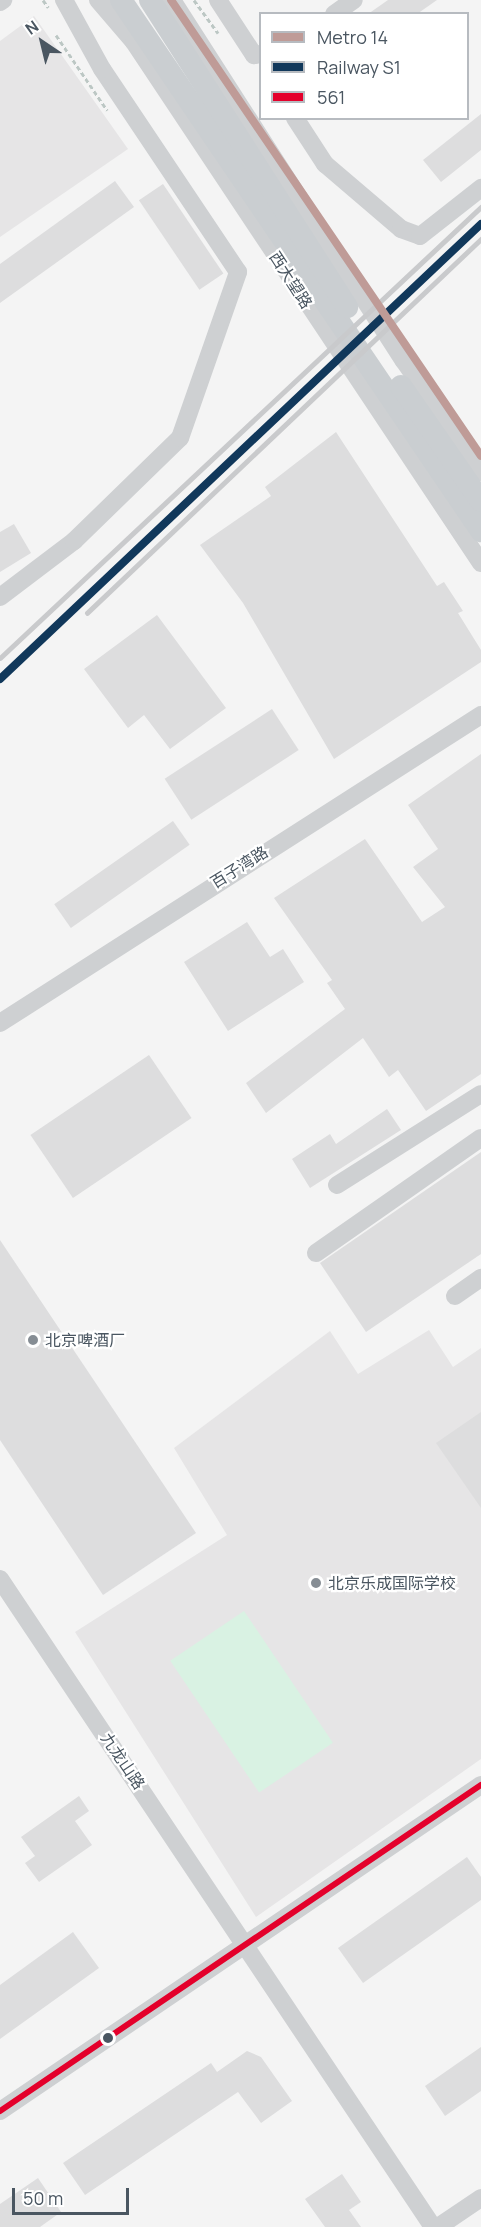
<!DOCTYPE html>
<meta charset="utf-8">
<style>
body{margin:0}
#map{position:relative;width:481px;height:2227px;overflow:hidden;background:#f4f4f4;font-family:Manrope,"Noto Sans SC",sans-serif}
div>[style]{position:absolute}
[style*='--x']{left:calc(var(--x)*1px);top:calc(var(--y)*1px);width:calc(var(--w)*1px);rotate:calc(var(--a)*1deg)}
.education>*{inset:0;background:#e6e5e6}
.green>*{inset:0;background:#d9f2e3;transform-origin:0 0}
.building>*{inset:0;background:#ddddde;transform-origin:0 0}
.path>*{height:3px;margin-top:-1.5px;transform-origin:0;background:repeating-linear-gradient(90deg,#bcc7c4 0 4.5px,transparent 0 7.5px)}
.minor>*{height:18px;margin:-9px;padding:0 9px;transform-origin:9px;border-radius:9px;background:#ced0d2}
.major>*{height:22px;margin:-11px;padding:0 11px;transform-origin:11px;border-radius:11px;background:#caced1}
.rail>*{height:4.5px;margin:-2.25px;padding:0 2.25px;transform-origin:2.25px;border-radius:2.25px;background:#c9cacc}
.bus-1>*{height:6px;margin:-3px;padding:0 3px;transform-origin:3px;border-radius:3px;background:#e4002b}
.rail-1>*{height:8px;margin:-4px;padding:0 4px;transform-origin:4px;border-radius:4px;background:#11385b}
.metro-1>*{height:8px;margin:-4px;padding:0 4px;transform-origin:4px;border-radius:4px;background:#bf9b97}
.dots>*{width:16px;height:16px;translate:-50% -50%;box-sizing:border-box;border:3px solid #fff;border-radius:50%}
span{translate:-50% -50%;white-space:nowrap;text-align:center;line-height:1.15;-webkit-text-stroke:4.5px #fff;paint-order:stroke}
.street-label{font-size:16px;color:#4a5661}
.poi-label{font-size:16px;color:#4a5661}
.left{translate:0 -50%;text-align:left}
.legend{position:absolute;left:259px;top:12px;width:210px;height:108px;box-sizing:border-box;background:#fff;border:2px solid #b7bbc0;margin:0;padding:8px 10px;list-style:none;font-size:18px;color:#4a5661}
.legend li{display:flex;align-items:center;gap:12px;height:30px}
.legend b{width:30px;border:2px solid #b7bbc0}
.north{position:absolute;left:12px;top:12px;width:60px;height:60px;-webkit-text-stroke:4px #fff;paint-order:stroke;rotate:325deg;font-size:16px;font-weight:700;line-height:24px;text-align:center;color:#4a5661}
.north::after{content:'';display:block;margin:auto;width:21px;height:27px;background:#4a5661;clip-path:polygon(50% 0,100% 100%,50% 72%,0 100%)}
.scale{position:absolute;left:12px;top:2188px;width:117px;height:27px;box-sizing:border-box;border:3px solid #4a5661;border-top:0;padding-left:8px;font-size:18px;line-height:21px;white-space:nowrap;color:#4a5661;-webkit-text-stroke:4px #fff;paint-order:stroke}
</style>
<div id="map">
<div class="education">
<div style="clip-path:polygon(34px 16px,128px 149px,0 237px,0 41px)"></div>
<div style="clip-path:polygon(429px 1330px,453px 1367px,481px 1348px,481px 1759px,256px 1917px,75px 1632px,227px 1535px,174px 1448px,330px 1331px,358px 1374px)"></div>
</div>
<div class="green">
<div style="left:244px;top:1611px;width:159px;height:89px;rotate:56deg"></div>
</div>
<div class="building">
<div style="clip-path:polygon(388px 0,437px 0,417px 14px,368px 14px)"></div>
<div style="clip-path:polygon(481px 114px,481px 150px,441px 182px,423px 160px)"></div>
<div style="clip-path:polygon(115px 181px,134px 207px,0 303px,0 264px)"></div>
<div style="left:163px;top:184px;width:108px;height:29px;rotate:56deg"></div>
<div style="clip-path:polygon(336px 432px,437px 586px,444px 582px,463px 611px,458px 613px,481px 650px,481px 662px,334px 759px,243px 603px,200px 545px,271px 496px,265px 487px)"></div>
<div style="clip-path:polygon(14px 524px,31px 553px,0 572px,0 532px)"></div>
<div style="clip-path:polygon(157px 615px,226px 708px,170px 749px,144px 715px,128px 728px,84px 669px)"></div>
<div style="left:272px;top:709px;width:49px;height:128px;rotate:57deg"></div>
<div style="clip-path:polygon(481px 754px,481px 1074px,426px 1111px,398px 1070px,389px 1077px,363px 1038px,266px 1113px,246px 1083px,345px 1009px,327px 983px,332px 980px,274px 898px,365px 839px,422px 922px,445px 907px,413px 867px,438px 849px,408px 805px)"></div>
<div style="left:173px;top:821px;width:29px;height:145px;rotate:55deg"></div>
<div style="clip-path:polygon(247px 922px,270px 957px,283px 949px,304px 982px,228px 1031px,184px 962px)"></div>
<div style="left:149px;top:1055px;width:76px;height:143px;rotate:56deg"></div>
<div style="clip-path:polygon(387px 1109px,401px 1130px,310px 1188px,292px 1159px,330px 1134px,336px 1144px)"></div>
<div style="clip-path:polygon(481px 1152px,481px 1254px,366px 1332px,320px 1263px)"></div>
<div style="clip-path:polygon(0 1240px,196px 1533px,103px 1595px,0 1440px)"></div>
<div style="clip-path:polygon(481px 1412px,481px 1508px,436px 1443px)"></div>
<div style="clip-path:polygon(79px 1796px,89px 1811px,75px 1821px,92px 1845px,39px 1882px,25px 1863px,35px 1856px,21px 1837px)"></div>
<div style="clip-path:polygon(467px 1857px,481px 1877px,481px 1900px,363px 1983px,338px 1948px)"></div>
<div style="clip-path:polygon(73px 1932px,99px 1968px,0 2039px,0 1985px)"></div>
<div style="clip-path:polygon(481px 2047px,481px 2091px,445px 2116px,425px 2086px)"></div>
<div style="clip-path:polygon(247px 2051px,261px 2057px,292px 2101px,261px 2123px,238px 2092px,85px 2195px,63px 2163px,211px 2063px,217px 2072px)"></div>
<div style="clip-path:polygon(342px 2174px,361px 2202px,349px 2210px,361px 2227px,325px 2227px,305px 2199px)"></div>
<div style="clip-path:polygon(38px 2178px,61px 2212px,40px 2227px,0 2227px,0 2204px)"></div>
</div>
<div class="path">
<div style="--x:43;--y:0;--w:9;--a:54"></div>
<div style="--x:194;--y:0;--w:41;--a:54"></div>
<div style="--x:56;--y:35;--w:91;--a:55.8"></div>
</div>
<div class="minor">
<div style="--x:98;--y:0;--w:55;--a:49.4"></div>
<div style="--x:134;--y:42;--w:626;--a:56.34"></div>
<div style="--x:172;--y:0;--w:429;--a:57.3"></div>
<div style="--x:404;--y:361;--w:135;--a:55.3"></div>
<div style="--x:218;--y:0;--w:66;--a:56.8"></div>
<div style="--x:254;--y:55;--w:6;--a:-9"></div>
<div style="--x:0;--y:2;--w:4;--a:-34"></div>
<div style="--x:334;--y:14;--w:24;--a:-35"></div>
<div style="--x:295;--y:118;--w:55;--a:56.9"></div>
<div style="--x:325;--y:164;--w:100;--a:40.5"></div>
<div style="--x:401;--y:229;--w:20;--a:20"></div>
<div style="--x:420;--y:236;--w:78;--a:-38.2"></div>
<div style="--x:0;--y:597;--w:93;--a:-37.1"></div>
<div style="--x:74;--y:541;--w:148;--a:-44.2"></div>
<div style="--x:180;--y:438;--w:176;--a:-70.7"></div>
<div style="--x:238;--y:272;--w:244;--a:-123.8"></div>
<div style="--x:102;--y:69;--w:79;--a:-118.8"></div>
<div style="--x:0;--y:1023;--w:571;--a:-32.63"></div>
<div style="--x:337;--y:1185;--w:170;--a:-32.3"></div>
<div style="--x:316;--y:1253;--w:201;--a:-34.9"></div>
<div style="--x:455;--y:1296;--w:32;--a:-35"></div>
<div style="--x:0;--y:1579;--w:779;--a:56.25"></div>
<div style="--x:0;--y:2111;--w:581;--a:-34.13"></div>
<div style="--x:438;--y:2227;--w:52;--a:-34"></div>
</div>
<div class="major">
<div style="--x:121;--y:0;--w:642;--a:55.86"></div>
<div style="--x:150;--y:0;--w:365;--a:57.3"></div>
<div style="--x:401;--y:386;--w:140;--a:55.2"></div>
</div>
<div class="rail">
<div style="--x:87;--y:613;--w:543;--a:-43.51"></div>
<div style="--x:0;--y:658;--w:659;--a:-43.16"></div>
</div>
<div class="bus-1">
<div style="--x:0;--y:2111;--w:581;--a:-34.13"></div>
</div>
<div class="rail-1">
<div style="--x:0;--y:679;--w:662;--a:-43.41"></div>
</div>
<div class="metro-1">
<div style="--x:171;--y:0;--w:551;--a:55.79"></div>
</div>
<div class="dots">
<div style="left:33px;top:1340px;background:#868d94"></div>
<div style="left:316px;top:1583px;background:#868d94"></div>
<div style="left:108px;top:2038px;background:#4a5661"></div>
</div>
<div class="street-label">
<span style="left:291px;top:280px;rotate:57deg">西大望路</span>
<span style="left:239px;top:867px;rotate:-32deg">百子湾路</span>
<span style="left:123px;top:1761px;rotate:56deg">九龙山路</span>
</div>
<div class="poi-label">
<span class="left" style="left:45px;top:1340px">北京啤酒厂</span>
<span class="left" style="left:328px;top:1583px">北京乐成国际学校</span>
</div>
<ul class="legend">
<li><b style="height:8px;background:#bf9b97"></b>Metro 14</li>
<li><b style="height:8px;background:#11385b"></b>Railway S1</li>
<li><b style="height:8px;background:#e4002b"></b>561</li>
</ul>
<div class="north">N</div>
<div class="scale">50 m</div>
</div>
